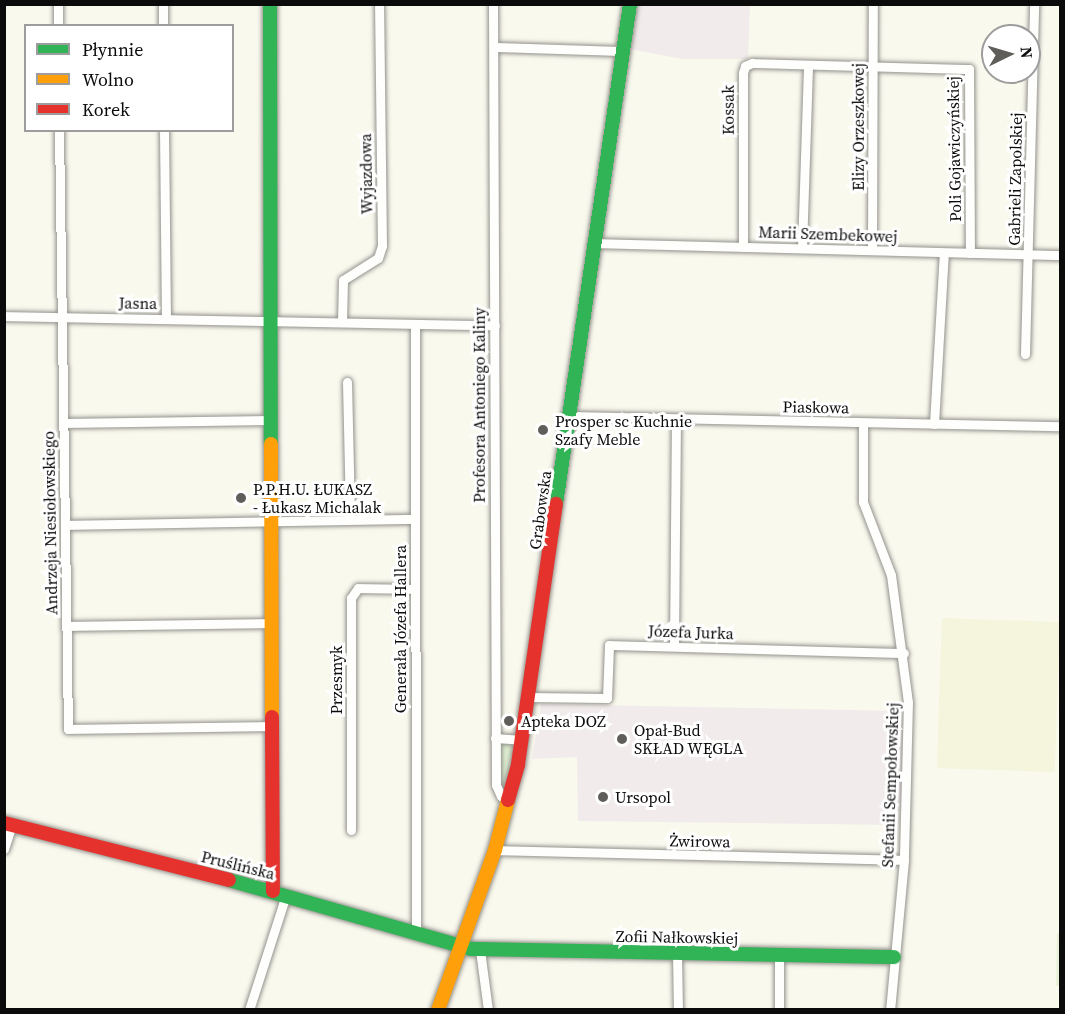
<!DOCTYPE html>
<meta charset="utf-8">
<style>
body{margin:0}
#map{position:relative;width:1065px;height:1014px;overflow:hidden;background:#faf9ee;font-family:"Source Serif 4",serif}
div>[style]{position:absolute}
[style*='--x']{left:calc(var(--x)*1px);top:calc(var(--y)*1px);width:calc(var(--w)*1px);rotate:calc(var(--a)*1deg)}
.industrial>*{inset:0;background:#f1ebeb}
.farmland>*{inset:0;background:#f4f5dc;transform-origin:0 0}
.green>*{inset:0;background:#deeed0}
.pitch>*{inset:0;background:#e9f2d9}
.roads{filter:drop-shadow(0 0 2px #93928d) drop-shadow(0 0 2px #93928d)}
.street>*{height:9px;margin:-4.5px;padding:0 4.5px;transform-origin:4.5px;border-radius:4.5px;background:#fefefc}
.fast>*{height:14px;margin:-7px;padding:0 7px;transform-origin:7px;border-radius:7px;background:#30b455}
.slow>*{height:14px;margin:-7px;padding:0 7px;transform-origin:7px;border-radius:7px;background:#ff9f0a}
.jam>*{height:14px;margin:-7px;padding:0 7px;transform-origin:7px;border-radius:7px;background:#e5322d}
.dots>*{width:16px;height:16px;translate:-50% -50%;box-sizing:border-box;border:3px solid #fff;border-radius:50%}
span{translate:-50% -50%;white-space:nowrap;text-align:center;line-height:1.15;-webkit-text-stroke:6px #fff;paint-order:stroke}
.street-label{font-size:16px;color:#0b0b0b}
.poi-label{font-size:16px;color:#0b0b0b}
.left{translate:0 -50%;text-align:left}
.frame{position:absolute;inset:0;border:6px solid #0b0b0b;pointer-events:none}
.legend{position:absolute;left:24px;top:24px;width:210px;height:108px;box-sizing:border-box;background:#fff;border:2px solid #9d9d9d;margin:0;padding:8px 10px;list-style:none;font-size:18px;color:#0b0b0b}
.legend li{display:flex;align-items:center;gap:12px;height:30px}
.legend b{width:30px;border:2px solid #9d9d9d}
.north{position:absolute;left:981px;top:24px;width:60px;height:60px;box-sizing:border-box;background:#fff;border:2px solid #9d9d9d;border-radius:50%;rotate:85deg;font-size:16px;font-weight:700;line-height:24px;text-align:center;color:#0b0b0b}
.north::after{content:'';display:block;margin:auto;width:21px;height:27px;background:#5f5e5a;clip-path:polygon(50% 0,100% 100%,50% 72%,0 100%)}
</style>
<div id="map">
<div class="industrial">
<div style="clip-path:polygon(635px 5px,750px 5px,748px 59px,682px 59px,630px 49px)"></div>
<div style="clip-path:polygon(541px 704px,901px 711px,904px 758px,899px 825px,578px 821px,577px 757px,532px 759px)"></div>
</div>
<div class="farmland">
<div style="left:942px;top:618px;width:118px;height:150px;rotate:2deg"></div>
</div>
<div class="green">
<div style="clip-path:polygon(503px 743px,515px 747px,505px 787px,500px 784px,500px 746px)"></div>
</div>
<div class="pitch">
<div style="clip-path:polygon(1057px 933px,1060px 933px,1060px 986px,1056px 986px)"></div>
</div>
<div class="roads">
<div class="street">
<div style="--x:58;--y:4;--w:22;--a:90"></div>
<div style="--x:163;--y:4;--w:22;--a:90"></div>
<div style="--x:493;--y:4;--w:781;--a:89.78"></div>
<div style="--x:496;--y:785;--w:12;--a:66"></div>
<div style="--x:501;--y:796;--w:9;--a:27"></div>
<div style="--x:494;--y:47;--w:130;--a:1.8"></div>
<div style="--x:59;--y:130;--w:599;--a:89.14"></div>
<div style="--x:68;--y:729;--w:203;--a:-0.8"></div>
<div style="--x:164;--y:130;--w:189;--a:89.4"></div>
<div style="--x:596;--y:243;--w:464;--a:1.5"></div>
<div style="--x:743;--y:247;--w:174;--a:-90"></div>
<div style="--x:743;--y:73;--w:7;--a:-74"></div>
<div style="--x:745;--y:66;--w:8;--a:-23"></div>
<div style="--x:752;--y:63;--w:217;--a:1.6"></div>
<div style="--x:969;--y:69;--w:184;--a:89.7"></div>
<div style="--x:802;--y:248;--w:183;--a:-88.1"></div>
<div style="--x:872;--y:250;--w:246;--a:-89.8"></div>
<div style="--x:4;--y:316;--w:491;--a:1.1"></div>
<div style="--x:342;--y:322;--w:42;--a:-88.6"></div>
<div style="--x:343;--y:280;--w:41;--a:-32.2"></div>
<div style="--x:378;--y:258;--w:13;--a:-72"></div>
<div style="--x:382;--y:246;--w:242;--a:-90.7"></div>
<div style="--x:415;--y:324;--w:610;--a:89.91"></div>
<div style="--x:1025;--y:354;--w:350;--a:-88.5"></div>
<div style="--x:347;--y:382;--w:137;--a:88.7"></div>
<div style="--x:570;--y:416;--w:490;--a:1.2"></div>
<div style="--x:63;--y:423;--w:207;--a:-0.8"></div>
<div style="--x:863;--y:423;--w:79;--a:90"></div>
<div style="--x:863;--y:502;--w:78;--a:69"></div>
<div style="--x:891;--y:575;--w:128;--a:82.4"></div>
<div style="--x:908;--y:702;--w:158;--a:91.5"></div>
<div style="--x:904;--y:860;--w:151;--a:95.3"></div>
<div style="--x:934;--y:424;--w:171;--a:-86.7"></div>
<div style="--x:65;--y:525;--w:350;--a:-1"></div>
<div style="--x:66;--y:626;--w:205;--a:-0.8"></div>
<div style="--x:674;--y:646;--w:226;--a:-89.5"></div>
<div style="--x:529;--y:697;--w:78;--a:0.7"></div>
<div style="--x:607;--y:698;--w:53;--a:-87.8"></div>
<div style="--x:609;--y:645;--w:295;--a:1.6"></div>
<div style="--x:495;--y:738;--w:27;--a:4"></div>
<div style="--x:351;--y:830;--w:232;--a:-90"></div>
<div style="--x:351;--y:598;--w:12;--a:-55"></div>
<div style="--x:358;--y:588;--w:57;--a:1"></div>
<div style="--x:4;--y:849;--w:25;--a:-72"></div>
<div style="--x:495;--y:850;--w:409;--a:1.4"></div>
<div style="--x:480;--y:950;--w:61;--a:82.4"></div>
<div style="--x:677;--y:954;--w:56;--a:89"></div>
<div style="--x:779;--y:954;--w:56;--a:90"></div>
<div style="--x:249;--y:1010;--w:121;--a:-72.2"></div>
</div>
<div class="fast">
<div style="--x:270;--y:4;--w:440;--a:89.9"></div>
<div style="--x:556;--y:504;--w:505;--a:-81.58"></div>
<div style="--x:229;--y:880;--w:252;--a:15.9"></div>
<div style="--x:471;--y:949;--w:423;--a:1.1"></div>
</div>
<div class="slow">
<div style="--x:271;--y:444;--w:273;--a:89.8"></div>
<div style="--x:438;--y:1010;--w:170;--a:-70.4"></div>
<div style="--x:495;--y:850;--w:52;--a:-75.4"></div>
</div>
<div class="jam">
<div style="--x:272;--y:717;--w:174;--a:89.7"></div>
<div style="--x:508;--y:800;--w:37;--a:-74"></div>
<div style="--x:518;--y:764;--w:263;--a:-81.7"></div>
<div style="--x:4;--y:823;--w:232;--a:14.2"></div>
</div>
</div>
<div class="dots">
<div style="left:543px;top:430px;background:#5f5e5a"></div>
<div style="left:241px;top:498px;background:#5f5e5a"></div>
<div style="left:509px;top:721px;background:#5f5e5a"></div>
<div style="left:622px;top:739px;background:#5f5e5a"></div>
<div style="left:603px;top:797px;background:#5f5e5a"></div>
</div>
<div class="street-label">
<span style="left:728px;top:110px;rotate:-90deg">Kossak</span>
<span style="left:858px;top:127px;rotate:-90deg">Elizy Orzeszkowej</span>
<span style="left:954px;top:149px;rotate:-91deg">Poli Gojawiczyńskiej</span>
<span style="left:366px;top:174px;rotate:-91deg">Wyjazdowa</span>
<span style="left:1015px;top:179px;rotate:-89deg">Gabrieli Zapolskiej</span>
<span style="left:828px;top:234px;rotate:2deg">Marii Szembekowej</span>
<span style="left:138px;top:303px;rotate:1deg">Jasna</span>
<span style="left:479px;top:405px;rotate:-90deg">Profesora Antoniego Kaliny</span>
<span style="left:816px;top:407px;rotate:1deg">Piaskowa</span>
<span style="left:540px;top:510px;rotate:-82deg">Grabowska</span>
<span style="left:50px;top:523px;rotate:-91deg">Andrzeja Niesiołowskiego</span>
<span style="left:400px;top:629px;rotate:-90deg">Generała Józefa Hallera</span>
<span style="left:691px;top:632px;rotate:2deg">Józefa Jurka</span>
<span style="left:336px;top:680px;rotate:-90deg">Przesmyk</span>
<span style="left:890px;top:785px;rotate:-88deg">Stefanii Sempołowskiej</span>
<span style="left:700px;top:841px;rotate:1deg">Żwirowa</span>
<span style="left:238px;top:865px;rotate:14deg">Pruślińska</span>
<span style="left:677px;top:937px;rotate:1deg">Zofii Nałkowskiej</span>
</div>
<div class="poi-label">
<span class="left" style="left:555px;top:430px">Prosper sc Kuchnie<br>Szafy Meble</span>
<span class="left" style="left:253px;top:498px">P.P.H.U. ŁUKASZ<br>- Łukasz Michalak</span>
<span class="left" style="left:521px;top:721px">Apteka DOZ</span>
<span class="left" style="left:634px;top:739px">Opał-Bud<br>SKŁAD WĘGLA</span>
<span class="left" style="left:615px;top:797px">Ursopol</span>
</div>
<div class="frame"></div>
<ul class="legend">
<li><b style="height:8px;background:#30b455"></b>Płynnie</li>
<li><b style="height:8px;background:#ff9f0a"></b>Wolno</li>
<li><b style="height:8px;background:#e5322d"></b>Korek</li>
</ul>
<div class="north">N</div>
</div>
